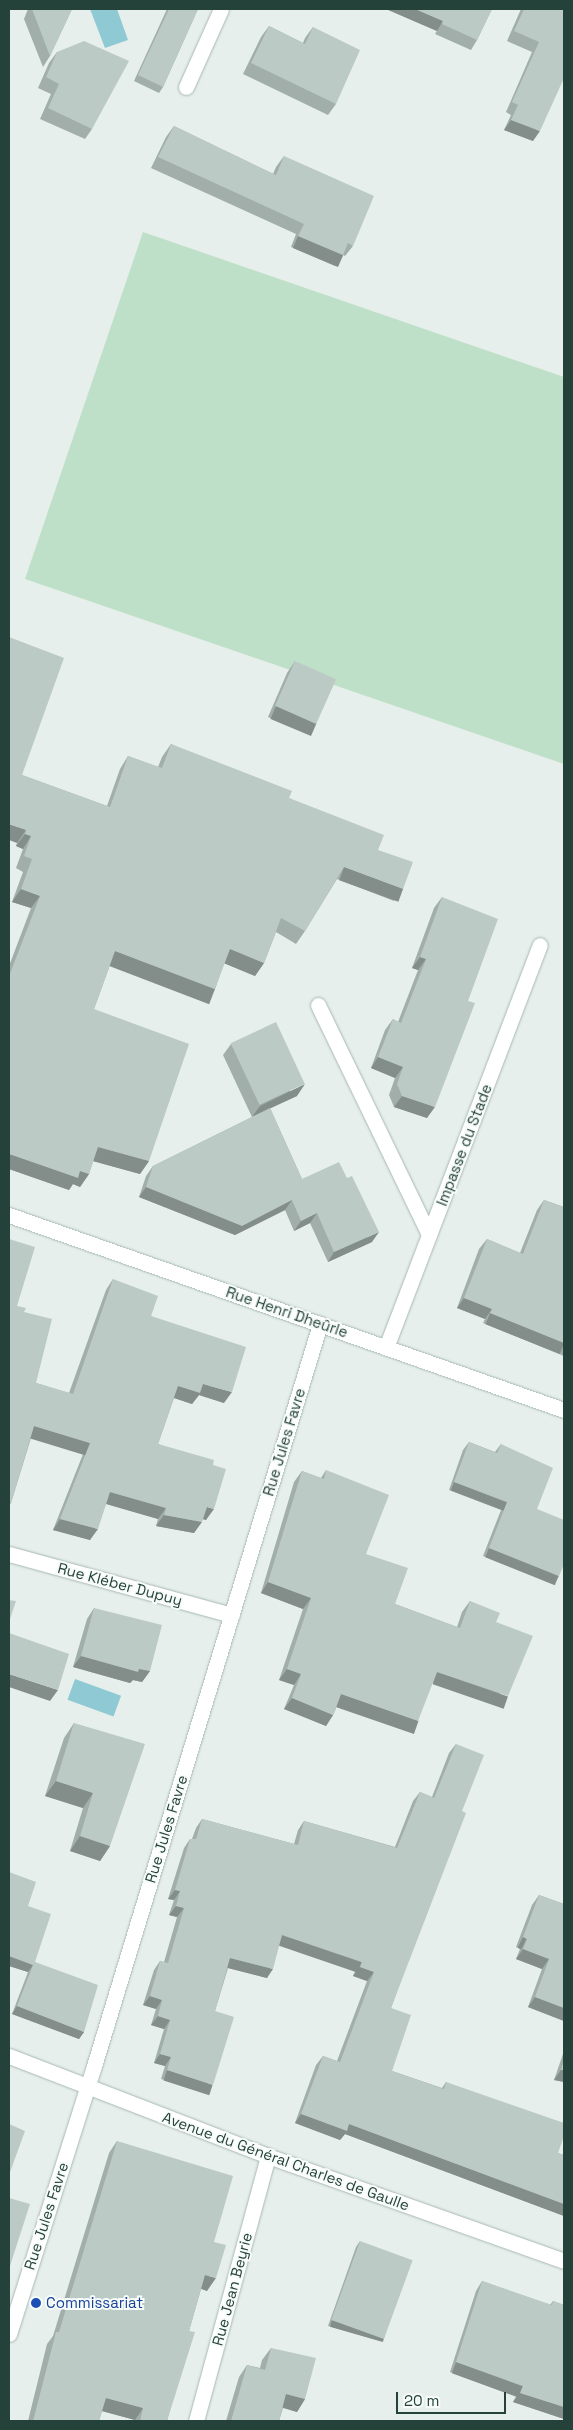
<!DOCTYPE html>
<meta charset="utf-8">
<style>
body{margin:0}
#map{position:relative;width:573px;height:2430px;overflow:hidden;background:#e6efeb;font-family:"Space Grotesk",sans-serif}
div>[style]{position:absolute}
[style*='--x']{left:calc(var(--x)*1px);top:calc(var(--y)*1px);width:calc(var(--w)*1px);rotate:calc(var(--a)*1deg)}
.green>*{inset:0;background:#bfe0c8}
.water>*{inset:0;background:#8ec9d4;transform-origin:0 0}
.roads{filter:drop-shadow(0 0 1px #a8b8b2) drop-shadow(0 0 1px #a8b8b2)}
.minor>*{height:15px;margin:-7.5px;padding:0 7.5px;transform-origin:7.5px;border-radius:7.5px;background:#fff}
.wall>*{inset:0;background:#a1aea9}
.shaded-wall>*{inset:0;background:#838d89;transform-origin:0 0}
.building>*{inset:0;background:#bbcac4;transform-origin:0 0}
.dots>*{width:14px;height:14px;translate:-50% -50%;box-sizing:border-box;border:2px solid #f7fbf9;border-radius:50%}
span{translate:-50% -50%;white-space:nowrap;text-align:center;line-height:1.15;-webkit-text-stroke:4px #f7fbf9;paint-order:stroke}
.street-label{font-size:15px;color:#24423a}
.transit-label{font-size:15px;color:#164399}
.left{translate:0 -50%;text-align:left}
.frame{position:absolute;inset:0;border:10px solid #24423a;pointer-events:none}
.scale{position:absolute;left:396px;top:2392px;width:110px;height:22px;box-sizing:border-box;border:2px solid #24423a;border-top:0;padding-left:6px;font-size:15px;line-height:18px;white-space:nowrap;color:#24423a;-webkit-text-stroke:4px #f7fbf9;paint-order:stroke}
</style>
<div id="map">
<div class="green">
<div style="clip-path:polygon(143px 232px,564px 377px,564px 764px,25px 579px)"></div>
</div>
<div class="water">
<div style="clip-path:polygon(90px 9px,117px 9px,128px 40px,105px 48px)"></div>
<div style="left:75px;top:1679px;width:49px;height:22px;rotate:20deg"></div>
</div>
<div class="roads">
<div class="minor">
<div style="--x:186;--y:87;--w:85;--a:-65.8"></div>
<div style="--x:318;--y:1005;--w:255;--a:64.2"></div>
<div style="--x:9;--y:1215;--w:588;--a:19.36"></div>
<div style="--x:387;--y:1345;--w:428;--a:-69.1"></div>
<div style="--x:9;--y:1554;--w:231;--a:15.3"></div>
<div style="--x:9;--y:2056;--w:278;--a:21.1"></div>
<div style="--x:268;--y:2156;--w:314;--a:19.5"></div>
<div style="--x:9;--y:2334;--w:281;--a:-72.4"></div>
<div style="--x:94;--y:2066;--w:776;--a:-73.06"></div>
<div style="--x:196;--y:2421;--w:275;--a:-74.8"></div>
</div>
</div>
<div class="wall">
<div style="clip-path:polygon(28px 9px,72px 9px,50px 56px,43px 67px,24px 19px)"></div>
<div style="clip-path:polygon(167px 9px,198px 9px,163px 87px,159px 93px,134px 81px)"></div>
<div style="clip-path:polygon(386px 9px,492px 9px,477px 40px,471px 50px,435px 34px,437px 31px)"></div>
<div style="clip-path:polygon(521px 9px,564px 9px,533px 141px,504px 130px,511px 115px,506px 112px,532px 52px,507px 41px)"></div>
<div style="clip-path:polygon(269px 26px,303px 43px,305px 38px,313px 27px,336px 104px,328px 115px,243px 74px,261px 37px)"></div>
<div style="clip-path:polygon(57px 52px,92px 129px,85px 139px,40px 119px,51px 94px,38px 88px,49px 63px)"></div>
<div style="clip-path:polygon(174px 126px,273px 174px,276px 167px,284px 156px,353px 246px,345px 256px,343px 255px,335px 266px,291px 247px,296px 234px,151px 168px,166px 137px)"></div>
<div style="clip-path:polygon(295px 661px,310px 735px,268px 717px,287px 673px)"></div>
<div style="clip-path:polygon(171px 744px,289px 798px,378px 850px,403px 889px,394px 901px,337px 879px,305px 931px,296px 944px,276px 932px,264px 963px,255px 976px,224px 963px,215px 989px,206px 1002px,110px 965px,94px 1009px,149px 1161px,140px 1174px,93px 1161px,89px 1174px,80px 1187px,73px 1184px,69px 1190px,9px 1169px,9px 966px,31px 908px,12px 902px,23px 872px,16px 868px,23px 849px,16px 846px,17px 843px,22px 775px,107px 806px,120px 769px,128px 756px,158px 767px,162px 757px)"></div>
<div style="clip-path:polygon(442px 897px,468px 1001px,427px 1118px,394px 1107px,389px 1095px,395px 1078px,371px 1068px,385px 1030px,393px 1019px,398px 1022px,418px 970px,412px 968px,434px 908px)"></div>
<div style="clip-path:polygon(231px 1044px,297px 1096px,270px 1108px,302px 1179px,372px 1242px,328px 1262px,310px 1223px,294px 1231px,285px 1210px,235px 1235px,139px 1197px,146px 1176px,153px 1166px,252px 1117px,223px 1055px)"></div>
<div style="clip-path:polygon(544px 1200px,564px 1207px,564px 1356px,483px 1323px,485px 1319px,457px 1308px,479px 1249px,487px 1239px,520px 1253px,537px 1210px)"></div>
<div style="clip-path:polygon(9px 1239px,17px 1306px,24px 1312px,36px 1383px,69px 1393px,106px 1290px,113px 1279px,151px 1316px,224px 1403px,199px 1395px,192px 1404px,174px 1398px,158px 1444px,213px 1465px,206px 1520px,203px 1519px,194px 1533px,156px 1526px,158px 1519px,106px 1504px,90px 1540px,53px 1530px,83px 1454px,31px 1438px,11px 1503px,9px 1506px)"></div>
<div style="clip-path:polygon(469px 1442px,495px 1452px,501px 1444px,537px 1509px,559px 1576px,554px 1584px,483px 1556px,501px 1510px,449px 1490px,463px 1450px)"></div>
<div style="clip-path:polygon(326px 1470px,366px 1554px,395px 1604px,457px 1627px,462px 1612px,470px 1601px,496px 1622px,501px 1707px,432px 1683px,410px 1732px,337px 1706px,333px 1715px,326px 1726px,284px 1709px,294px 1685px,279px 1680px,303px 1609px,261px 1593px,294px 1482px,302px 1471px,321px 1478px)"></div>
<div style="clip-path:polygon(94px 1608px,150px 1671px,142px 1682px,133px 1680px,130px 1683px,73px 1667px,87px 1619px)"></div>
<div style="clip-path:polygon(74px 1723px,110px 1846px,100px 1861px,70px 1851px,83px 1808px,45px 1796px,64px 1738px)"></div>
<div style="clip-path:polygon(456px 1744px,462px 1811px,391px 2008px,392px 2071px,442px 2088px,446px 2082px,558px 2153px,564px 2155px,564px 2216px,345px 2134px,340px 2140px,295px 2123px,316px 2065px,323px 2056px,337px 2061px,367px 1981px,353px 1976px,355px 1971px,279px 1945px,267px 1978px,228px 1968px,215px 2011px,207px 2094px,161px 2079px,165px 2066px,154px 2063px,164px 2029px,151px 2025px,156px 2009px,143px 2005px,154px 1970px,160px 1961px,164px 1962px,177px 1917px,169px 1915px,174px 1900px,168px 1899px,184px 1848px,190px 1839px,192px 1839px,196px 1828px,202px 1819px,294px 1844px,298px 1830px,304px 1821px,395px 1847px,413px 1801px,420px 1792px,432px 1797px,449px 1753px)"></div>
<div style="clip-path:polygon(9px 1872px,28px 1906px,35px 1962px,84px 2032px,79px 2039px,12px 2014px,28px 1972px,9px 1966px)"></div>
<div style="clip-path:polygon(539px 1895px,564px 1904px,564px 1903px,564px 2021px,528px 2007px,542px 1969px,516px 1959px,520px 1949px,516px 1947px,532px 1905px)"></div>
<div style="clip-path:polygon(564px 2051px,564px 2082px,554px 2080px)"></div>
<div style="clip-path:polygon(117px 2141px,214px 2242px,207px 2291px,201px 2289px,189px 2331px,167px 2421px,134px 2421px,135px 2420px,102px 2411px,99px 2421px,28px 2421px,47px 2344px,53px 2336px,109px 2153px)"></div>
<div style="clip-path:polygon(360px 2241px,380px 2341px,328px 2326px,356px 2247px)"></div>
<div style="clip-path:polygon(482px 2281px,550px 2305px,553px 2301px,564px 2305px,564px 2419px,513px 2402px,516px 2396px,450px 2372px,476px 2291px)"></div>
<div style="clip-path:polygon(271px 2348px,305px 2399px,297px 2412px,283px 2408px,279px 2421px,226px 2421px,239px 2377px,247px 2365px,260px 2368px,262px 2360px)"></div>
</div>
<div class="shaded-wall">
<div style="clip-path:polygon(386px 9px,415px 9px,443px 21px,437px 31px)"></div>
<div style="clip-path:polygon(511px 120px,540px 131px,533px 141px,504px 130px)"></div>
<div style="left:298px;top:236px;width:49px;height:13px;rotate:23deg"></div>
<div style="left:276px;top:706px;width:44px;height:14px;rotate:23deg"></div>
<div style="clip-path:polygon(9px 824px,26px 830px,17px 843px,9px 840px)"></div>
<div style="clip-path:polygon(25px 834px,31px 836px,23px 849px,16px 846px)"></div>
<div style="left:344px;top:867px;width:63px;height:14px;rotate:20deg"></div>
<div style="clip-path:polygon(21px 889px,40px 896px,31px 908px,12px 902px)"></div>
<div style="clip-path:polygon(230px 949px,264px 963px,255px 976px,221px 962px)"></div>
<div style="left:115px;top:951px;width:107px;height:16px;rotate:21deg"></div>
<div style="clip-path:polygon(420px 957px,426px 959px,418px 970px,412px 968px)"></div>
<div style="clip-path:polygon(378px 1057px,403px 1067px,395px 1078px,371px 1068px)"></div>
<div style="clip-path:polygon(305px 1084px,297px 1096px,252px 1117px,260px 1106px)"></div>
<div style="clip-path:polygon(402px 1096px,435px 1107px,427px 1118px,394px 1107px)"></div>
<div style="clip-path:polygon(98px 1147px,149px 1161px,140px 1174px,89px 1160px)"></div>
<div style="clip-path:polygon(9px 1154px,80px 1171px,89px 1174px,80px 1187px,73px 1184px,69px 1190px,9px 1169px)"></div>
<div style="clip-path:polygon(146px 1187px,292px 1200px,285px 1210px,235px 1235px,139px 1197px)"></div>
<div style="clip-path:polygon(317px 1213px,310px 1223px,294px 1231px,301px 1221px)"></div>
<div style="clip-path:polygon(379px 1232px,372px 1242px,328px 1262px,334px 1252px)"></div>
<div style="clip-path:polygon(464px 1298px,492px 1309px,485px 1319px,457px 1308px)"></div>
<div style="left:490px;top:1313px;width:80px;height:12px;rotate:22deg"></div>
<div style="clip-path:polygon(203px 1384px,232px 1392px,224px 1403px,199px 1395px,192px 1404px,171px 1397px,178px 1386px)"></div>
<div style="left:34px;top:1426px;width:59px;height:13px;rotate:17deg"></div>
<div style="left:454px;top:1482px;width:57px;height:9px;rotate:21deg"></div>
<div style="clip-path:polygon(110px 1492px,166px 1508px,158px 1519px,103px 1503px)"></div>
<div style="clip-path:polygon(207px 1507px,214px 1509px,206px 1520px,199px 1518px)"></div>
<div style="clip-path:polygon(164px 1515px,202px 1522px,194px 1533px,156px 1526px)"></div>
<div style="clip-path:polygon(60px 1519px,98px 1529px,90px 1540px,53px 1530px)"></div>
<div style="left:489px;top:1548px;width:75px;height:10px;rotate:22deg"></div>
<div style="clip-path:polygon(268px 1582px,311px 1598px,303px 1609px,261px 1593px)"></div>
<div style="clip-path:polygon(81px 1656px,150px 1671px,142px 1682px,133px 1680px,130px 1683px,73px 1667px)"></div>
<div style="clip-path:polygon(287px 1669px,301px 1674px,294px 1685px,279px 1680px)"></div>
<div style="left:437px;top:1672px;width:75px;height:13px;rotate:19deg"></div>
<div style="clip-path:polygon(9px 1674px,58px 1690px,50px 1701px,9px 1687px)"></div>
<div style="left:341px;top:1694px;width:82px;height:14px;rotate:19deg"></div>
<div style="clip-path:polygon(292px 1698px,333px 1715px,326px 1726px,284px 1709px)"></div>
<div style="clip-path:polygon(56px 1781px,93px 1793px,83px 1808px,45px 1796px)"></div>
<div style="clip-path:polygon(80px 1836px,110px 1846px,100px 1861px,70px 1851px)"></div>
<div style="clip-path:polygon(175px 1890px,180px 1891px,174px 1900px,168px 1899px)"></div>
<div style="clip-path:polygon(176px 1906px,184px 1908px,177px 1917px,169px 1915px)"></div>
<div style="left:282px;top:1935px;width:84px;height:11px;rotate:19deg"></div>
<div style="left:523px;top:1937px;width:4px;height:12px;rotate:27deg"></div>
<div style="clip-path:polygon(523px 1949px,549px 1959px,542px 1969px,516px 1959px)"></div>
<div style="clip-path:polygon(9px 1956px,33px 1965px,28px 1972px,9px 1966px)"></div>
<div style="clip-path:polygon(230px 1958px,273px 1969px,267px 1978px,224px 1967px)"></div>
<div style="clip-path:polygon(360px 1967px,374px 1972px,367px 1981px,353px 1976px)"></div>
<div style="clip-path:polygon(150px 1996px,162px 2000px,156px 2009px,143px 2005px)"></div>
<div style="clip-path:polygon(535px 1997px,564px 2008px,564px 2021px,528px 2007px)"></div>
<div style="clip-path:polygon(17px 2006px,84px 2032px,79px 2039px,12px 2014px)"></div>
<div style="clip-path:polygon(158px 2016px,170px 2020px,164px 2029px,151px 2025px)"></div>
<div style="clip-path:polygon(160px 2054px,171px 2057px,165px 2066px,154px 2063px)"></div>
<div style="left:167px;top:2070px;width:48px;height:11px;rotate:18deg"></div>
<div style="clip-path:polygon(561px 2070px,564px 2070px,564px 2082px,554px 2080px)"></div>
<div style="clip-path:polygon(301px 2114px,349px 2124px,564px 2204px,564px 2216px,345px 2134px,340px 2140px,295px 2123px)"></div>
<div style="clip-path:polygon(205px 2275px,216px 2278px,207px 2291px,197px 2287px)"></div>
<div style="left:332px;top:2320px;width:55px;height:7px;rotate:16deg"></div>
<div style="left:456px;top:2362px;width:71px;height:12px;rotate:20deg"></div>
<div style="clip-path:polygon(520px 2393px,564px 2407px,564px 2419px,513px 2402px)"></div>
<div style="clip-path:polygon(286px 2394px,305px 2399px,297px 2412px,278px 2406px)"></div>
<div style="clip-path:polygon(106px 2398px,143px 2408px,135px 2420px,98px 2410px)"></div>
</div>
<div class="building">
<div style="clip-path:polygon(32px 9px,72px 9px,50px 56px)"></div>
<div style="clip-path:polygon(169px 9px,198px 9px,163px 87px,138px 75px)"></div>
<div style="clip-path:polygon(415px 9px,492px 9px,477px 40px,442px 24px,443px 21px)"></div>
<div style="clip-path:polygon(524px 9px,564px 9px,564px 78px,540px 131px,511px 120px,518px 105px,512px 102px,539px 42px,514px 31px)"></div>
<div style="clip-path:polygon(269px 26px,305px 44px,313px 27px,360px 50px,336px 104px,251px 63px)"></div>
<div style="clip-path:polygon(84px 41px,129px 61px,92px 129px,48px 108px,59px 84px,46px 77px,57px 52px)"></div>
<div style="clip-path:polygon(174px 126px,276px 175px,284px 156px,374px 196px,353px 246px,348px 243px,343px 255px,298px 236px,304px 224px,158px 157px)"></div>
<div style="clip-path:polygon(9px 637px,64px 658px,22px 775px,110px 807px,128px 756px,162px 768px,171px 744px,292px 791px,289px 798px,384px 835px,378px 850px,413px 862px,403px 889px,344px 867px,305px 931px,281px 918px,264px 963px,230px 949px,215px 989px,115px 951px,94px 1009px,189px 1044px,149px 1161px,98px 1147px,89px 1174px,80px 1171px,78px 1178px,9px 1154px,9px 976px,40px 896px,21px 889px,32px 859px,24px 856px,31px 836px,25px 834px,26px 830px,9px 824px)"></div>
<div style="left:295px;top:661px;width:45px;height:49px;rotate:24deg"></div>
<div style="clip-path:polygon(442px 897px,498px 919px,468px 1001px,475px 1003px,435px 1107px,402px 1096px,397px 1084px,403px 1067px,378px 1057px,393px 1019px,401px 1023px,426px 959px,420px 957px)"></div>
<div style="left:276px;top:1022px;width:68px;height:50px;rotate:65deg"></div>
<div style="clip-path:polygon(270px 1108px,302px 1179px,339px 1162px,347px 1178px,352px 1176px,379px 1232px,334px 1252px,317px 1213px,301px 1221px,292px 1200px,242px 1226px,146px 1187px,153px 1166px)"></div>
<div style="clip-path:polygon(544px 1200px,564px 1207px,564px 1343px,490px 1313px,492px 1309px,464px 1298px,487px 1239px,523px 1254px)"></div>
<div style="clip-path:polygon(9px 1239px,35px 1247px,17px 1306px,26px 1308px,24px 1312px,52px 1319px,36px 1383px,73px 1394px,113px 1279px,158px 1296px,151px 1316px,246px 1347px,232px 1392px,203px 1384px,200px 1393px,178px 1386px,158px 1444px,214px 1460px,213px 1465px,226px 1469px,214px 1509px,207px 1507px,202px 1522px,164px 1515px,166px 1508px,110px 1492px,98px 1529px,60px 1519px,90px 1443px,34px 1426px,11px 1503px,9px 1502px)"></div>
<div style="clip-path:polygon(469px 1442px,497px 1453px,501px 1444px,553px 1468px,537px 1509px,564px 1520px,564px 1564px,559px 1576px,489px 1548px,507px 1502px,454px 1482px)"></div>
<div style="clip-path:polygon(326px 1470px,389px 1495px,366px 1554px,408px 1568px,395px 1604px,460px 1628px,470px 1601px,500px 1613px,496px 1622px,533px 1636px,508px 1696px,437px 1672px,418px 1721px,341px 1694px,333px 1715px,292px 1698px,301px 1674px,287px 1669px,311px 1598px,268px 1582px,302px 1471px,324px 1479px)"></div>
<div style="clip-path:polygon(9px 1600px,16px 1601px,9px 1622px)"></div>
<div style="clip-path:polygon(94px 1608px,162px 1625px,150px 1671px,139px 1669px,138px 1672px,81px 1656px)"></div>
<div style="clip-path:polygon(9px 1633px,69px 1654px,58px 1690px,9px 1674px)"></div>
<div style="clip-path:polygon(74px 1723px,145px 1744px,110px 1846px,80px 1836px,93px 1793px,56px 1781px)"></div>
<div style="clip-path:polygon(456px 1744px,484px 1755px,462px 1811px,466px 1813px,391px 2008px,411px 2015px,392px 2071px,444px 2089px,446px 2082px,564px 2123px,564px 2136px,558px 2153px,564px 2155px,564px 2204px,349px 2124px,347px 2131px,301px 2114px,323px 2056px,340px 2062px,374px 1972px,360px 1967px,362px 1962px,282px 1935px,273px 1969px,230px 1958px,215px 2011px,234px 2017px,213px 2085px,167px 2070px,171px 2057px,160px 2054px,170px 2020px,158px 2016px,162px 2000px,150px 1996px,160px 1961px,168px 1963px,184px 1908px,176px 1906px,180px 1891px,175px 1890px,190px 1839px,196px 1839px,202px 1819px,298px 1845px,304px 1821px,397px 1848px,420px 1792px,434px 1798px)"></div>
<div style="clip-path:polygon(9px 1872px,36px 1882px,28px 1906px,51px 1914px,35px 1962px,98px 1985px,84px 2032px,17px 2006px,33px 1965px,9px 1956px)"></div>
<div style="clip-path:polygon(539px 1895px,564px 1904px,564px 2008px,535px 1997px,549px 1959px,523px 1949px,527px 1939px,523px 1937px)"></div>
<div style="clip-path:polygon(564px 2060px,564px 2070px,561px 2070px)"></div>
<div style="clip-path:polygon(9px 2124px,25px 2131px,9px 2175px)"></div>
<div style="clip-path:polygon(117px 2141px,233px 2176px,214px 2242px,226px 2245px,216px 2278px,205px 2275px,189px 2331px,195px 2332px,167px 2421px,140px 2421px,143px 2408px,106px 2398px,99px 2421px,33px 2421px,56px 2332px,59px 2332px)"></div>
<div style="clip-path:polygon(9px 2198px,30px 2204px,9px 2269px)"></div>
<div style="left:360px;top:2241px;width:56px;height:84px;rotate:20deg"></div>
<div style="clip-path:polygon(482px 2281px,552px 2305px,553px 2301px,564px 2305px,564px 2407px,520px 2393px,523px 2386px,456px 2362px)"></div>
<div style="clip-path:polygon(271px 2348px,316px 2358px,305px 2399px,286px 2394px,279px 2421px,231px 2421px,247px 2365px,265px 2370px)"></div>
</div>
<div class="dots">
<div style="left:36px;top:2303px;background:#1a4fb4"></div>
</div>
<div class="street-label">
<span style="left:464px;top:1145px;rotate:-69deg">Impasse du Stade</span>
<span style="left:287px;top:1312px;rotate:19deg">Rue Henri Dheûrle</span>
<span style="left:284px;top:1442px;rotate:-73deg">Rue Jules Favre</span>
<span style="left:120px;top:1584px;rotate:15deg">Rue Kléber Dupuy</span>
<span style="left:166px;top:1829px;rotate:-73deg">Rue Jules Favre</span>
<span style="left:286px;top:2161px;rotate:20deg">Avenue du Général Charles de Gaulle</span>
<span style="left:46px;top:2216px;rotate:-72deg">Rue Jules Favre</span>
<span style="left:232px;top:2289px;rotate:-75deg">Rue Jean Beyrie</span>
</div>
<div class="transit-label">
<span class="left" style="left:46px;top:2303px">Commissariat</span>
</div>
<div class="frame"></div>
<div class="scale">20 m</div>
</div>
